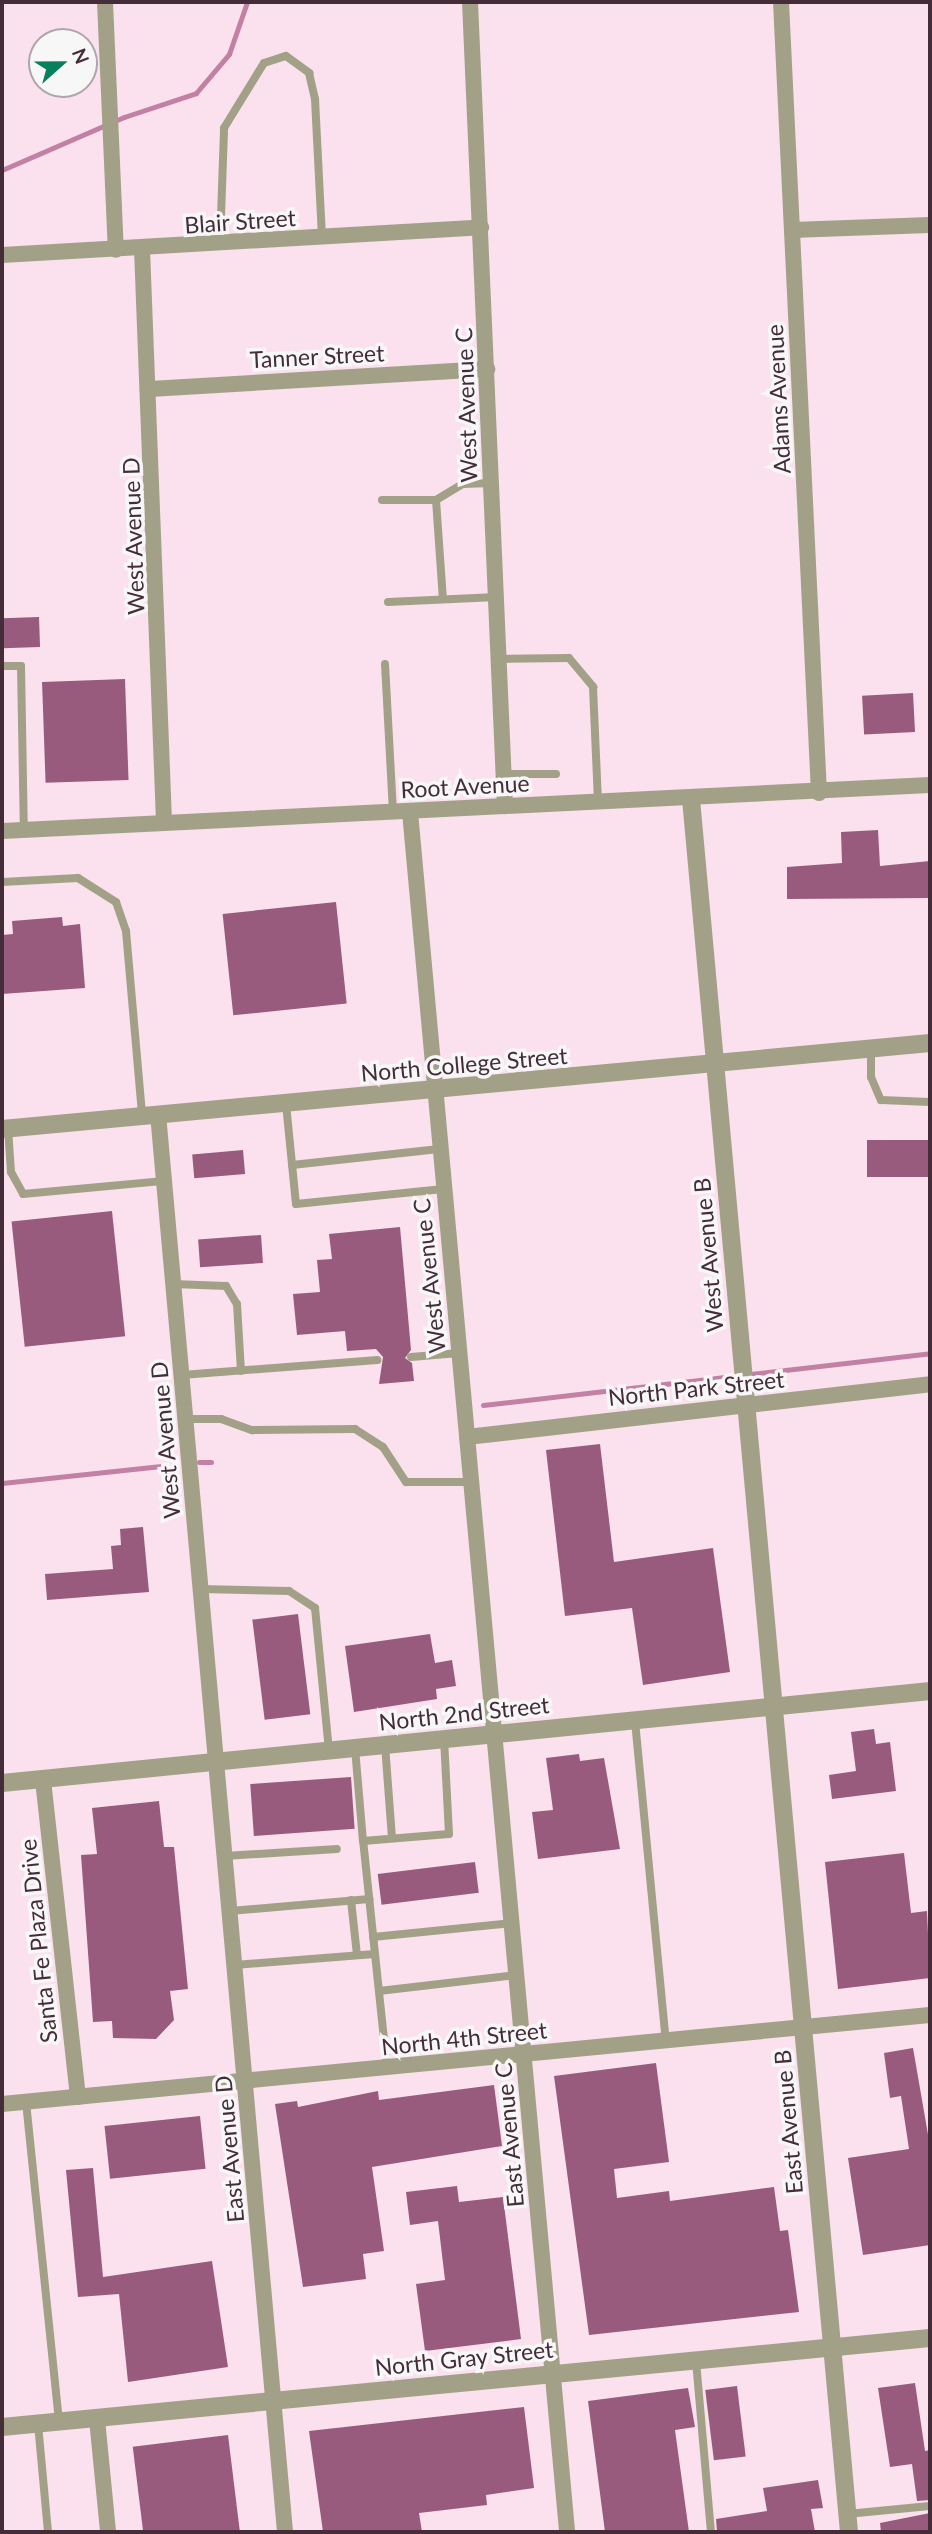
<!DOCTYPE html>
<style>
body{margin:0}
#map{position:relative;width:932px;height:2534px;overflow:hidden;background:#fbe1ee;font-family:Lato,sans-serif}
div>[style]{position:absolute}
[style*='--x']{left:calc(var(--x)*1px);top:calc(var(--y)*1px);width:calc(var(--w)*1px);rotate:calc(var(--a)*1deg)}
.stream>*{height:5px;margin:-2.5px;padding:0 2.5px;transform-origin:2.5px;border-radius:2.5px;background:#c281a4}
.building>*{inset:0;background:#985b7d;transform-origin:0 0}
.service>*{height:8px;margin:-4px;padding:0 4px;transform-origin:4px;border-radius:4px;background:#a2a187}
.minor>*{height:16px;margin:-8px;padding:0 8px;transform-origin:8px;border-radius:8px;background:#a2a187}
.tertiary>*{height:18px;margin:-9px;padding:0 9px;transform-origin:9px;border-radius:9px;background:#a2a187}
span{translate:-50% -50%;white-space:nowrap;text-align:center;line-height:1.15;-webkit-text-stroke:7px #f7f7f7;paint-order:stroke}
.street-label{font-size:23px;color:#442c39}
.frame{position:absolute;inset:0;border:4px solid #442c39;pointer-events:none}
.north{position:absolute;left:28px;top:28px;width:70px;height:70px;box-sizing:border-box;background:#f7f7f7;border:2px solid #afa6ab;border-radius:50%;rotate:69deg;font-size:19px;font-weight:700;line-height:28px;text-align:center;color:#442c39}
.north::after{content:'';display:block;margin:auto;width:24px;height:32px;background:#087f5d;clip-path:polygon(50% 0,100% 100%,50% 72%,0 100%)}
</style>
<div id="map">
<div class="stream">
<div style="--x:2;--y:170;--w:133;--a:-23.5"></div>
<div style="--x:124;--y:117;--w:76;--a:-18.4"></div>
<div style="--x:196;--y:93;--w:51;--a:-49.8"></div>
<div style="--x:229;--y:54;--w:55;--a:-70.9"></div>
<div style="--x:483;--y:1405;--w:450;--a:-6.6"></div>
<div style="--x:199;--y:1462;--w:12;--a:0"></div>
<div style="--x:2;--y:1483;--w:160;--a:-6.1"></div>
</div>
<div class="building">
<div style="left:39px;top:617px;width:30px;height:37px;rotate:88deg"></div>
<div style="left:125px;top:679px;width:101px;height:83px;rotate:88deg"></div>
<div style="left:913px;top:693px;width:39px;height:51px;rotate:87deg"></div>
<div style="clip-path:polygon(878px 830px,880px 866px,930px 861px,930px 898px,787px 899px,787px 867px,842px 863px,841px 832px)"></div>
<div style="left:336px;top:902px;width:102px;height:114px;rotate:84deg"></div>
<div style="clip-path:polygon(62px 917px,63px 926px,80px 924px,85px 988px,2px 994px,2px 935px,13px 934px,12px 921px)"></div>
<div style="left:930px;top:1140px;width:37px;height:63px;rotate:90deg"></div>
<div style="left:243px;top:1150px;width:24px;height:51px;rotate:85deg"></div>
<div style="left:112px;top:1211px;width:126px;height:101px;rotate:84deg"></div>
<div style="clip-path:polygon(400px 1227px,411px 1350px,405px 1358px,412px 1363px,414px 1381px,379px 1384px,383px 1357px,376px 1349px,347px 1351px,345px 1331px,297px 1335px,293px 1294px,320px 1292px,317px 1260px,332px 1259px,329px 1234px)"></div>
<div style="left:261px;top:1235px;width:28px;height:63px;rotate:86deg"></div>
<div style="clip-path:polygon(600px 1444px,614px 1562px,713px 1548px,730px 1672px,643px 1685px,632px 1608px,565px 1616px,546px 1450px)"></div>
<div style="clip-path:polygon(143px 1527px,149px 1592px,47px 1600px,45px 1574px,113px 1569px,111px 1546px,121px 1545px,120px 1529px)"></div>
<div style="left:298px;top:1614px;width:101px;height:46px;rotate:83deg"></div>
<div style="clip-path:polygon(430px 1634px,435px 1663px,452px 1660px,456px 1686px,436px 1689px,437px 1699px,354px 1712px,345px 1646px)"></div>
<div style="clip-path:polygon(874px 1729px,876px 1744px,890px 1742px,896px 1791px,832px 1799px,829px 1775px,856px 1771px,851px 1732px)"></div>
<div style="clip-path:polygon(579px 1754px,580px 1761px,604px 1758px,620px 1849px,538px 1859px,532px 1812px,553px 1810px,546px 1758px)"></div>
<div style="left:351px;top:1777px;width:52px;height:101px;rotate:86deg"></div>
<div style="clip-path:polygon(159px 1801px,164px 1847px,174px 1847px,188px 1989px,170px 1991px,174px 2020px,156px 2039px,113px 2038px,112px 2021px,93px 2022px,81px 1855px,97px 1854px,92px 1808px)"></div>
<div style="clip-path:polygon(904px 1853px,911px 1913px,927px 1911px,930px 1978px,838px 1989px,825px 1862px)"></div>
<div style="left:475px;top:1862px;width:31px;height:98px;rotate:83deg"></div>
<div style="clip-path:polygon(913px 2048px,930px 2146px,930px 2245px,863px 2255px,848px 2158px,909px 2149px,901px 2096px,890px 2098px,884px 2053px)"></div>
<div style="clip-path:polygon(656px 2063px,669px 2162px,614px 2169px,617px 2198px,669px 2191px,670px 2201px,774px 2187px,780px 2231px,788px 2230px,799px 2312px,589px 2335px,554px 2076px)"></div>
<div style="clip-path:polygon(494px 2085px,502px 2146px,372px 2167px,384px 2251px,363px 2254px,366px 2279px,303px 2287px,275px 2104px,297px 2101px,298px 2107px,378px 2091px,379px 2100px)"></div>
<div style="left:200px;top:2116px;width:53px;height:96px;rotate:84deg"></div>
<div style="clip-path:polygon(93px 2168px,103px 2277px,212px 2261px,228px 2367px,128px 2382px,119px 2294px,78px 2297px,66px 2170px)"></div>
<div style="clip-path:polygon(457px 2186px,459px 2202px,503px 2197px,521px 2339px,425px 2351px,416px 2284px,445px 2280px,438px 2221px,410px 2225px,406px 2192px)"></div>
<div style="clip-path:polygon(915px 2383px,925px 2451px,930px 2450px,930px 2500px,917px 2501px,912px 2464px,890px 2467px,878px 2388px)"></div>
<div style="left:737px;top:2386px;width:71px;height:32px;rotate:83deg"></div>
<div style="clip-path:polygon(688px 2388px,695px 2427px,675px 2430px,689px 2532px,605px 2532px,588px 2401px)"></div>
<div style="clip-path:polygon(524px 2407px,534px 2488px,486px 2495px,487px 2505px,419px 2513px,422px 2532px,323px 2532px,309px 2431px)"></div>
<div style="left:228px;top:2435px;width:98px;height:96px;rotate:83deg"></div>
<div style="clip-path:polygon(818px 2480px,823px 2508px,811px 2509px,815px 2532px,717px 2532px,716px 2519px,767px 2511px,763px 2488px)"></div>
<div style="clip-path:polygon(930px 2513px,930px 2532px,881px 2532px,880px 2523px)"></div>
</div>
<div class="service">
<div style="--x:220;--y:245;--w:117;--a:-88"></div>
<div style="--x:224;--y:128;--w:76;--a:-58.4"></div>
<div style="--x:264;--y:63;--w:23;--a:-18"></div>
<div style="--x:286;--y:56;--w:29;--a:36"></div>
<div style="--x:309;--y:73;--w:27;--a:77"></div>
<div style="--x:315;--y:99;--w:139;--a:87.1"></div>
<div style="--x:382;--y:500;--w:54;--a:0"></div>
<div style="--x:436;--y:500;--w:31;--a:-31"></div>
<div style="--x:463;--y:484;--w:29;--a:-2"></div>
<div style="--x:436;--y:500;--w:99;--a:86"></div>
<div style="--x:388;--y:602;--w:109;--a:-2.6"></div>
<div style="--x:499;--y:659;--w:70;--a:-0.8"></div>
<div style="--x:569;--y:658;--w:38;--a:50"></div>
<div style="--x:593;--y:687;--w:116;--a:87.5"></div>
<div style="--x:385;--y:664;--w:149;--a:86.9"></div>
<div style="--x:2;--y:666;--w:19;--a:0"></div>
<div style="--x:21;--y:666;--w:164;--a:89"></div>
<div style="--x:504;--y:774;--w:52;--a:0"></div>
<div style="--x:2;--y:882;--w:76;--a:-3"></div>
<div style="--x:78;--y:878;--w:45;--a:32.3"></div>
<div style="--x:116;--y:902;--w:31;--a:71"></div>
<div style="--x:126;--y:931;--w:185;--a:85"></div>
<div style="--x:871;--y:1049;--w:28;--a:90"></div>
<div style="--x:871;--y:1077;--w:25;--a:67"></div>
<div style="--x:881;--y:1100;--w:49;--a:2.3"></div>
<div style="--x:286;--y:1104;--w:100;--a:84.3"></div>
<div style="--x:296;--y:1204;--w:148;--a:-5.8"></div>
<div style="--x:8;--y:1128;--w:44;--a:86.1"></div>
<div style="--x:11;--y:1172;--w:25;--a:61"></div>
<div style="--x:23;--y:1194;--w:142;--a:-5.3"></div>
<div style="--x:292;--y:1165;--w:148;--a:-6.2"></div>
<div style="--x:173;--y:1284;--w:53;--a:2.2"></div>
<div style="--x:226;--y:1286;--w:21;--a:59"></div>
<div style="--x:237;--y:1304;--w:67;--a:86.6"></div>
<div style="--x:411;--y:1357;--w:48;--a:-4.8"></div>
<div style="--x:182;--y:1375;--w:196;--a:-4.4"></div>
<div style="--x:185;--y:1419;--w:36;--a:0"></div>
<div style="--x:221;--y:1419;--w:33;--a:20"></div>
<div style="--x:252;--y:1430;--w:103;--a:-0.6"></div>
<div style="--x:355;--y:1429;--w:33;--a:33"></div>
<div style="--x:383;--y:1447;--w:42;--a:56.7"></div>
<div style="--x:406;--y:1482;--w:66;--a:0"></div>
<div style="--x:201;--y:1589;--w:88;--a:1.3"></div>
<div style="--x:289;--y:1591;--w:31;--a:33"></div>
<div style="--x:315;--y:1608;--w:144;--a:84.4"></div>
<div style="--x:635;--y:1721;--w:321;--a:84.5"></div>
<div style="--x:385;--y:1745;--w:93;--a:85.7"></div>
<div style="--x:355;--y:1748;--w:93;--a:85.1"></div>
<div style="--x:225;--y:1856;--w:112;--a:-3.6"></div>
<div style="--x:351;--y:1900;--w:55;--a:83.8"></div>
<div style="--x:230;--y:1911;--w:140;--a:-4.9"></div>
<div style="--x:373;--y:1937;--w:141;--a:-5.7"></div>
<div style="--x:235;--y:1965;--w:140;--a:-4.5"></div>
<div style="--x:379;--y:1991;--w:140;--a:-6.6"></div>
<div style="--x:387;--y:2068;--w:228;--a:-96"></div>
<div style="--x:363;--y:1841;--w:86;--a:-4.7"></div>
<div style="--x:449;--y:1834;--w:95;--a:-93"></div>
<div style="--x:26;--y:2102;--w:323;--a:84.1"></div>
<div style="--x:696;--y:2361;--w:172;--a:85"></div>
<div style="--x:38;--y:2424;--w:108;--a:84.7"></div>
<div style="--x:847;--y:2514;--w:83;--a:-5.5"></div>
</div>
<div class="minor">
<div style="--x:105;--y:2;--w:248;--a:87.5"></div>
<div style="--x:470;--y:2;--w:805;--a:87.51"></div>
<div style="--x:781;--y:2;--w:792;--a:87.25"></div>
<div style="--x:792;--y:230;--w:138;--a:-2.1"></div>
<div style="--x:142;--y:249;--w:573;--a:87.8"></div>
<div style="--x:2;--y:255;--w:480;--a:-3.3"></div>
<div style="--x:150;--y:389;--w:338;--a:-3.4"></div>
<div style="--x:410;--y:812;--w:1727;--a:84.78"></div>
<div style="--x:2;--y:831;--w:929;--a:-2.84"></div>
<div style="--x:158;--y:1114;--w:1424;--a:84.88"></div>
<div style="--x:467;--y:1437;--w:466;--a:-6.5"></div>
<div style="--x:43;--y:1780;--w:319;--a:83.7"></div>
<div style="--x:2;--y:2104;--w:932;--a:-5.48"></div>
<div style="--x:97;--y:2419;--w:114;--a:84.4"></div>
</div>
<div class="tertiary">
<div style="--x:691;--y:799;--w:1740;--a:84.79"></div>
<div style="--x:2;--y:1129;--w:932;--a:-5.29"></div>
<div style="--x:2;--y:1783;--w:933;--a:-5.66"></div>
<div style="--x:2;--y:2427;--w:932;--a:-5.48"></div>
</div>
<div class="street-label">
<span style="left:240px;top:221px;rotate:-4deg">Blair Street</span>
<span style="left:317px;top:356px;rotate:-3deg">Tanner Street</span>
<span style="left:778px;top:399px;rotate:-93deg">Adams Avenue</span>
<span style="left:466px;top:405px;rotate:-92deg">West Avenue C</span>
<span style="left:133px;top:536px;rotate:-92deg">West Avenue D</span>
<span style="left:465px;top:786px;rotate:-3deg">Root Avenue</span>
<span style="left:464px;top:1064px;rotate:-5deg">North College Street</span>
<span style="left:708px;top:1255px;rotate:-95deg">West Avenue B</span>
<span style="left:429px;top:1276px;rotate:-96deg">West Avenue C</span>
<span style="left:696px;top:1388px;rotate:-6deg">North Park Street</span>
<span style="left:165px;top:1440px;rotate:-95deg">West Avenue D</span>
<span style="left:464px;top:1713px;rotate:-6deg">North 2nd Street</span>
<span style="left:38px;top:1941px;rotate:-96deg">Santa Fe Plaza Drive</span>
<span style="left:464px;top:2038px;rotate:-6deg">North 4th Street</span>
<span style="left:788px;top:2122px;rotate:-95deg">East Avenue B</span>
<span style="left:509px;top:2135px;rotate:-95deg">East Avenue C</span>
<span style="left:229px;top:2149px;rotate:-95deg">East Avenue D</span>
<span style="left:464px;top:2358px;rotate:-6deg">North Gray Street</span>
</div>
<div class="frame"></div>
<div class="north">N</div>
</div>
